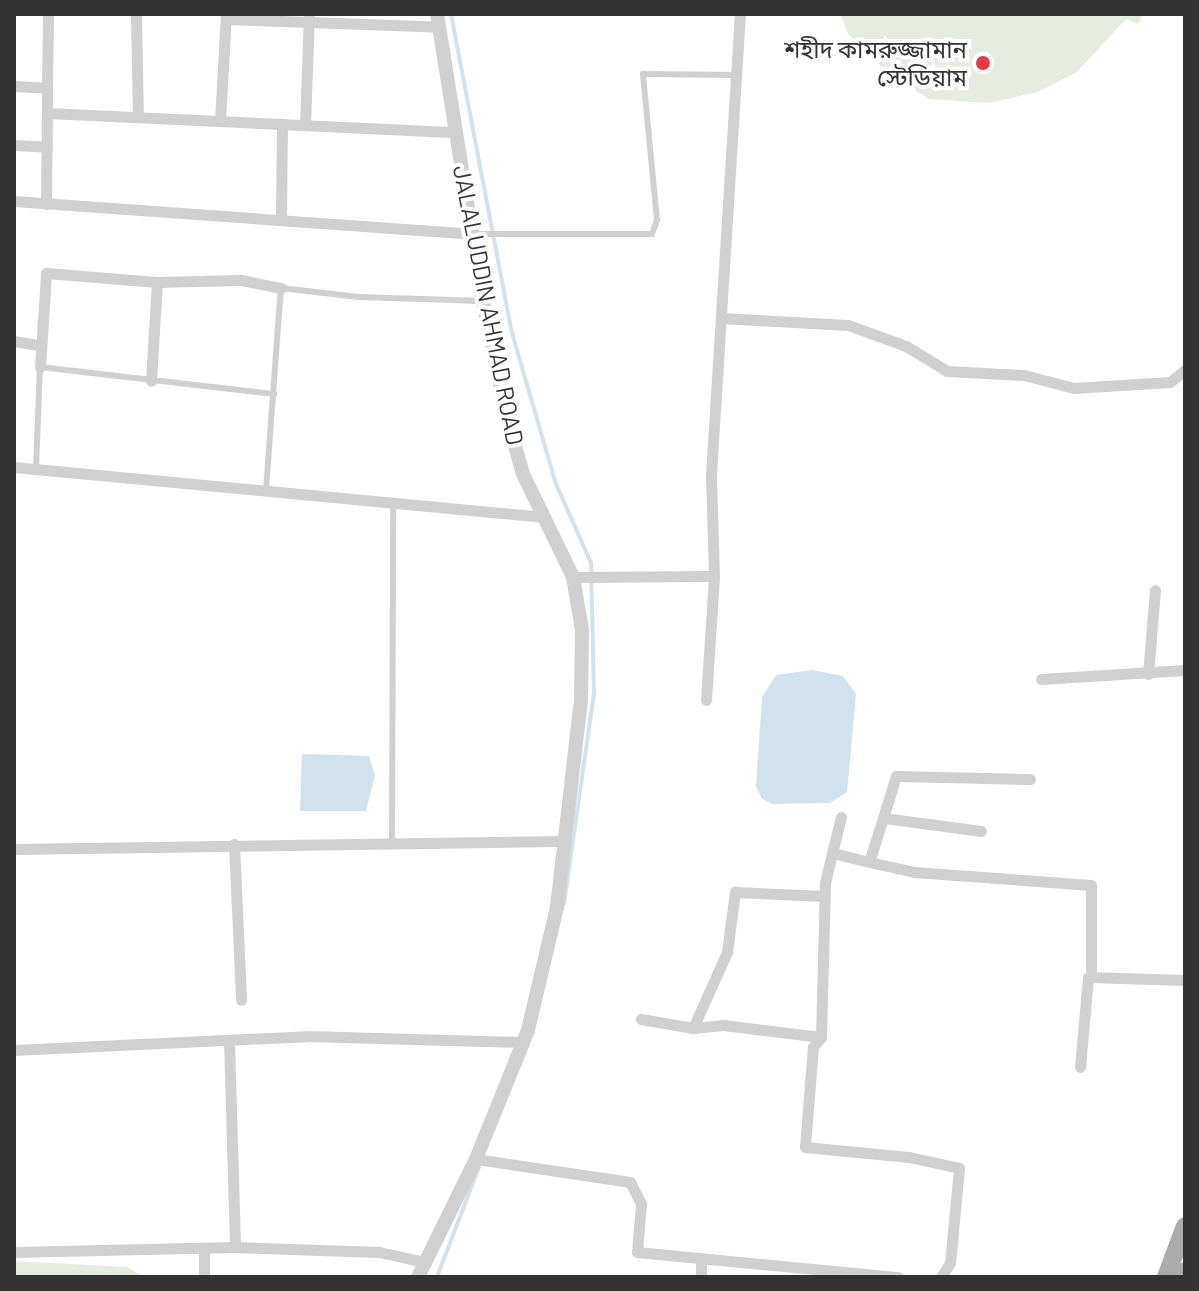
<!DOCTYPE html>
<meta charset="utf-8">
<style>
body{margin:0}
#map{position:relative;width:1199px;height:1291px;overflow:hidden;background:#fff;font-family:Barlow,"Noto Sans Bengali",sans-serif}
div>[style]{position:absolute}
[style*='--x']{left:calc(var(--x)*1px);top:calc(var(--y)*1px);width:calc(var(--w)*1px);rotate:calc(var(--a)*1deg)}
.green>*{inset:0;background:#e6ecdf}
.water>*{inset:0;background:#cfe2ee}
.stream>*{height:4px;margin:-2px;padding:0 2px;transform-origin:2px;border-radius:2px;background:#cfe2ee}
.service>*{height:6px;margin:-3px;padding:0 3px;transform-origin:3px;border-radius:3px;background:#d0d0d0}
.minor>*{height:11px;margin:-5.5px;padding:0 5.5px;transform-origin:5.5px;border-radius:5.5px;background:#d0d0d0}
.tertiary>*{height:14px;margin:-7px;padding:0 7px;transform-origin:7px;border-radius:7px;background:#d0d0d0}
.primary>*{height:18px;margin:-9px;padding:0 9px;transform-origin:9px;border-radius:9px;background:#ababab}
.dots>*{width:22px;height:22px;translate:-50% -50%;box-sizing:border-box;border:4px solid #fff;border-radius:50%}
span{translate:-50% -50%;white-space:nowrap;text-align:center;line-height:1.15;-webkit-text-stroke:8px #fff;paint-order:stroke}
.poi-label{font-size:24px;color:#333}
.right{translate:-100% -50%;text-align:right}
.street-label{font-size:24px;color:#333}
.frame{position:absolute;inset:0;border:16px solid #333;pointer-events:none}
</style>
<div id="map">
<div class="green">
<div style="clip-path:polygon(840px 14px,1143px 14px,1138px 24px,1126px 19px,1077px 72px,1038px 92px,988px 103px,929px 99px,887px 72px,848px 34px)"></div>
<div style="clip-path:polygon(14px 1261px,127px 1267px,145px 1277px,14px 1277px)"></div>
</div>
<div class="water">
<div style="clip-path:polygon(812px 670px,843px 676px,856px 694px,847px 792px,830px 803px,772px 804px,762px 799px,756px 786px,762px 697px,776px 675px)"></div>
<div style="clip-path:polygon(302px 754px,369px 756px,375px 775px,366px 811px,300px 811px)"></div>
</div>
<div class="stream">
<div style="--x:451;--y:14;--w:325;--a:79.2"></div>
<div style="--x:512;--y:333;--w:157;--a:73.8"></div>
<div style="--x:556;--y:484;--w:86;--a:66.1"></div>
<div style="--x:591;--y:563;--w:130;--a:88.7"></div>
<div style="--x:594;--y:693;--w:213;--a:98.1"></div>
<div style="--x:437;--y:1277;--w:118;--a:-69.1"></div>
</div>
<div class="service">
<div style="--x:472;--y:234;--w:180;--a:0"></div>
<div style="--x:652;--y:234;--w:15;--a:-70"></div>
<div style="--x:657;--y:220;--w:147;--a:-95.5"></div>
<div style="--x:643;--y:74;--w:94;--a:0.6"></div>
<div style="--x:36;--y:469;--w:102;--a:-87.8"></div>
<div style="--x:40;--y:367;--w:236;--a:6.6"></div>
<div style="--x:266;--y:490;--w:203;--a:-85.8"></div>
<div style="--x:281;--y:288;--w:78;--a:6.7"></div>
<div style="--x:358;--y:297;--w:125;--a:1.8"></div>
<div style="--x:392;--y:843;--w:342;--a:-89.8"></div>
</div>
<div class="minor">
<div style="--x:136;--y:14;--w:103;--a:88.9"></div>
<div style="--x:226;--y:19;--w:214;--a:2.1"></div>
<div style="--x:14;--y:86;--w:33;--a:3"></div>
<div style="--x:47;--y:88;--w:25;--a:90"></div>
<div style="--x:47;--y:113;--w:409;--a:2.7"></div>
<div style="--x:47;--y:88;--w:74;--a:-89.2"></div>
<div style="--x:220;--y:121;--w:106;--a:-86.8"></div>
<div style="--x:305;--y:124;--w:110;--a:-87.9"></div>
<div style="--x:14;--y:145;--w:33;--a:3"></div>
<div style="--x:14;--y:201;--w:459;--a:4.1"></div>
<div style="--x:46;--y:204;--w:91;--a:-89.4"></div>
<div style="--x:281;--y:218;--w:93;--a:-89.4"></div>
<div style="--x:157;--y:282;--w:84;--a:-1.4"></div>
<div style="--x:241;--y:280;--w:41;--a:11.3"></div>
<div style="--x:721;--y:318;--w:127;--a:3.2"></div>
<div style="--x:848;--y:325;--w:62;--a:19.9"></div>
<div style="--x:906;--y:346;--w:48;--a:31.4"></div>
<div style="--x:947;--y:371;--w:77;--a:3"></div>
<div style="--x:1024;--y:375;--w:52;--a:14.6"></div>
<div style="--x:1074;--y:388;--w:96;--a:-3.6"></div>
<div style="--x:1170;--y:382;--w:19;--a:-39"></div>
<div style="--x:14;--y:341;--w:27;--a:10"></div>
<div style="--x:40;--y:367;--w:94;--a:-86.3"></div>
<div style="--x:46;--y:273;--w:111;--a:4.6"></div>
<div style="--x:157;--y:282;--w:99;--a:93.5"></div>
<div style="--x:14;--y:467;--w:532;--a:5.39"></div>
<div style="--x:573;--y:577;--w:141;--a:-0.4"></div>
<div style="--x:1148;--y:674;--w:84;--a:-85.2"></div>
<div style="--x:1041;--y:679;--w:144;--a:-3.6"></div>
<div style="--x:706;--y:700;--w:124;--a:-86.3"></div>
<div style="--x:714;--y:576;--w:102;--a:-91.7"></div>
<div style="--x:711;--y:474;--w:461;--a:-86.4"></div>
<div style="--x:883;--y:818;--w:46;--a:107.7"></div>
<div style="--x:869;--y:862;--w:46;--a:12.5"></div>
<div style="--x:914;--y:872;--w:177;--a:4.2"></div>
<div style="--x:1091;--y:885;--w:92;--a:90"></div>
<div style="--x:981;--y:831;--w:99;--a:-172.4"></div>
<div style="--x:883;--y:818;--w:44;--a:-72.8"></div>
<div style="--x:896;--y:776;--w:134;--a:1.3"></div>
<div style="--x:234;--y:844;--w:156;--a:87.4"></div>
<div style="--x:14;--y:849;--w:551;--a:-0.83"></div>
<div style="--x:832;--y:853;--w:37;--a:-76"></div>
<div style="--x:869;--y:862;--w:38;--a:-166"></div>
<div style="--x:832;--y:853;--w:32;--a:103"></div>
<div style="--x:825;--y:884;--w:153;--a:91.5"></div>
<div style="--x:821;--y:1037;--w:13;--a:129"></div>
<div style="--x:813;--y:1047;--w:100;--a:94.6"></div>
<div style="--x:805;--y:1147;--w:104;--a:5.5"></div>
<div style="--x:909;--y:1157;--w:51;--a:12.4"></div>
<div style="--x:959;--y:1168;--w:95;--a:95.4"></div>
<div style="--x:950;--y:1263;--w:17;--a:123"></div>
<div style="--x:641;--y:1019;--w:53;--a:9.8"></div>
<div style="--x:821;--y:1037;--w:99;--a:-173"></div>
<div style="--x:723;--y:1025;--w:30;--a:174"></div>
<div style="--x:693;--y:1028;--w:83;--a:-65.9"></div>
<div style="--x:727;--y:952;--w:61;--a:-82.4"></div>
<div style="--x:735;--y:892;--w:89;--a:2.6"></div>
<div style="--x:229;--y:1042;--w:205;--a:88.3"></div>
<div style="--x:14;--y:1050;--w:293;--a:-2.7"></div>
<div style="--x:307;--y:1036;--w:216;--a:1.6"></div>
<div style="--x:1080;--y:1067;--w:90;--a:-84.9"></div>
<div style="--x:1088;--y:977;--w:97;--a:1.8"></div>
<div style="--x:476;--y:1159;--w:156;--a:8.5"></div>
<div style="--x:630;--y:1182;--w:25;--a:63"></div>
<div style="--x:641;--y:1204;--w:48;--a:94.8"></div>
<div style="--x:637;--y:1252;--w:262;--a:5.5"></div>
<div style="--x:14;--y:1252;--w:221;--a:-1.3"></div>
<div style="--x:235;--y:1247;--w:144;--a:2"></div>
<div style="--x:379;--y:1252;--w:46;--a:12.5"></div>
<div style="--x:204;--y:1277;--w:28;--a:-90"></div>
<div style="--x:701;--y:1277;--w:15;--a:-90"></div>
</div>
<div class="tertiary">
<div style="--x:418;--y:1277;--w:131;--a:-63.8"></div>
<div style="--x:476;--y:1159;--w:139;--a:-68"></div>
<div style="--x:528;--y:1030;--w:126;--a:-76.7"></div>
<div style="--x:557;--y:907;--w:207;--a:-83.4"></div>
<div style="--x:581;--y:701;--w:71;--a:-89.2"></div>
<div style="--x:582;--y:630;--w:54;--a:-99.6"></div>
<div style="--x:573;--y:577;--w:114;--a:-115.9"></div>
<div style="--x:523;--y:474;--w:55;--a:-105.8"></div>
<div style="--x:508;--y:421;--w:123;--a:-101.8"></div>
<div style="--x:483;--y:301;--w:291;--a:-99.1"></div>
</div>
<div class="primary">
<div style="--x:1166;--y:1277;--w:54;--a:-69.6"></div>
<div style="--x:1183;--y:1277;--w:6;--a:-72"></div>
</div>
<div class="dots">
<div style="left:983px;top:63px;background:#e63946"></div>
</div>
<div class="poi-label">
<span class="right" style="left:967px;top:63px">শহীদ কামরুজ্জামান<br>স্টেডিয়াম</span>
</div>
<div class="street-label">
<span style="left:489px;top:305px;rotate:79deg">JALALUDDIN AHMAD ROAD</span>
</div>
<div class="frame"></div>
</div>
